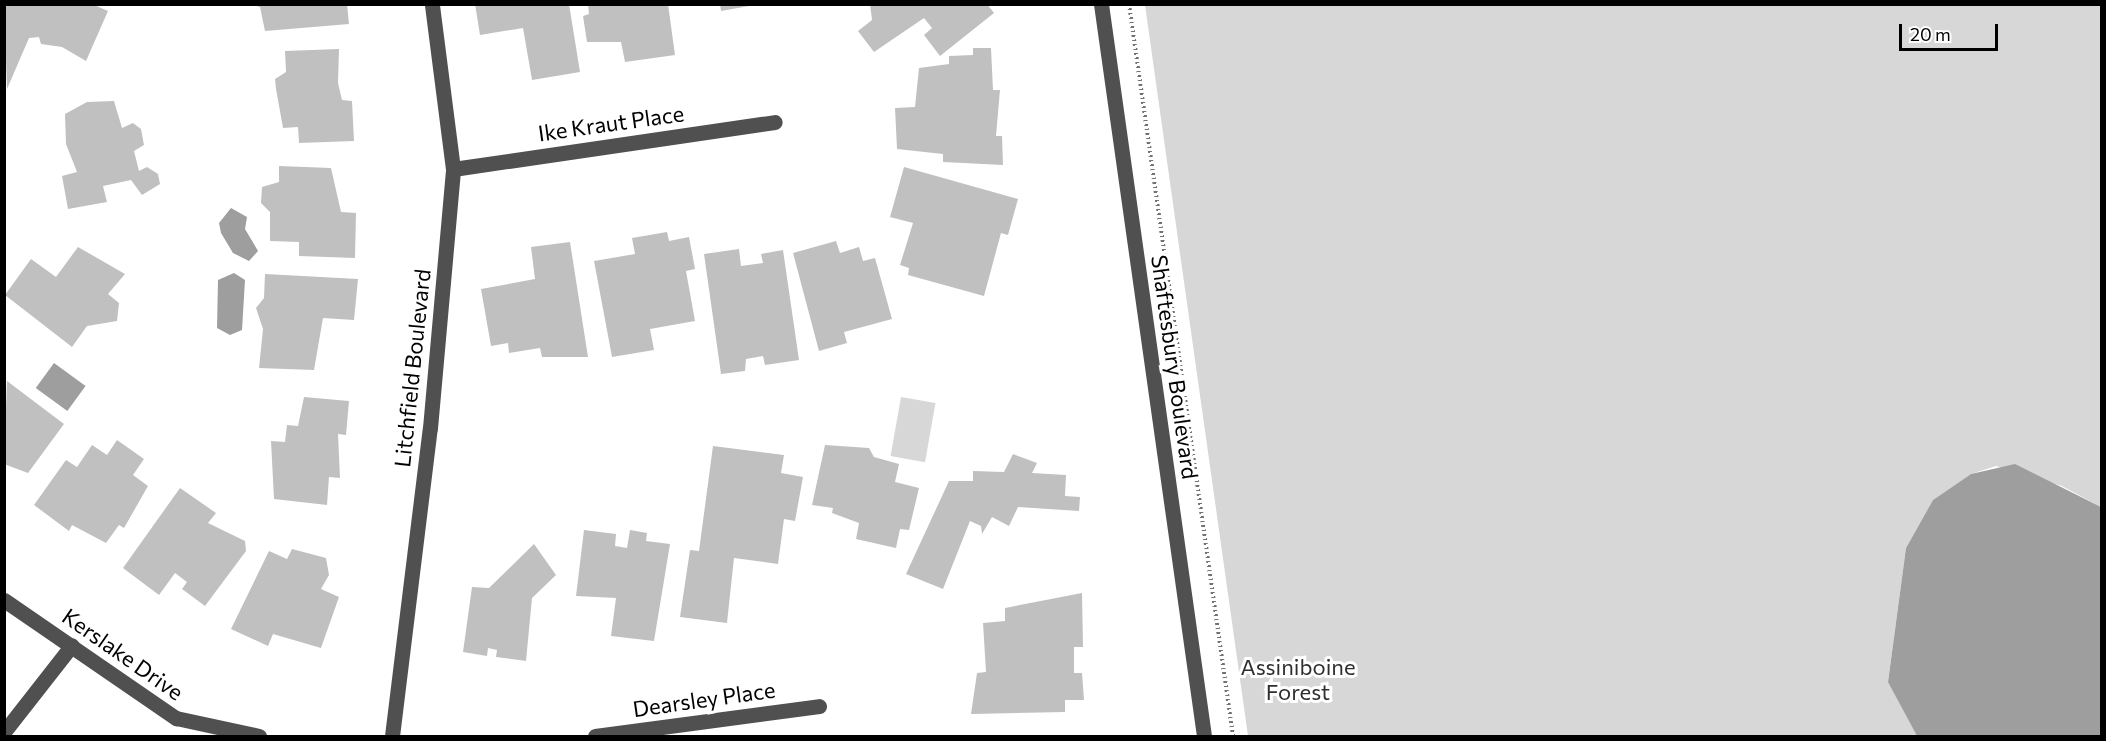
<!DOCTYPE html>
<style>
body{margin:0}
#map{position:relative;width:2106px;height:741px;overflow:hidden;background:#fff;font-family:Commissioner,sans-serif}
div>[style]{position:absolute}
[style*='--x']{left:calc(var(--x)*1px);top:calc(var(--y)*1px);width:calc(var(--w)*1px);rotate:calc(var(--a)*1deg)}
.green>*{inset:0;background:#d7d7d7;transform-origin:0 0}
.water>*{inset:0;background:#9e9e9e;transform-origin:0 0}
.building>*{inset:0;background:#c0c0c0}
.path>*{height:4px;margin-top:-2px;transform-origin:0;background:repeating-linear-gradient(90deg,#727272 0 1.5px,transparent 0 4.5px)}
.minor>*{height:15px;margin:-7.5px;padding:0 7.5px;transform-origin:7.5px;border-radius:7.5px;background:#505050}
span{translate:-50% -50%;white-space:nowrap;text-align:center;line-height:1.15;-webkit-text-stroke:6px #fff;paint-order:stroke}
.street-label{font-size:22px;color:#000}
.park-label{font-size:22px;color:#2e2e2e}
.frame{position:absolute;inset:0;border:6px solid #000;pointer-events:none}
.scale{position:absolute;left:1899px;top:24px;width:99px;height:27px;box-sizing:border-box;border:3px solid #000;border-top:0;padding-left:8px;font-size:18px;line-height:21px;white-space:nowrap;color:#000;-webkit-text-stroke:4px #fff;paint-order:stroke}
</style>
<div id="map">
<div class="green">
<div style="clip-path:polygon(1145px 5px,2101px 5px,2101px 507px,2062px 486px,1996px 466px,1971px 474px,1933px 500px,1906px 548px,1888px 681px,1917px 736px,1248px 736px)"></div>
<div style="left:901px;top:397px;width:35px;height:60px;rotate:10deg"></div>
</div>
<div class="water">
<div style="clip-path:polygon(231px 208px,247px 217px,245px 229px,258px 251px,249px 261px,233px 253px,221px 233px,219px 223px)"></div>
<div style="clip-path:polygon(234px 273px,245px 280px,242px 330px,230px 335px,217px 328px,218px 280px)"></div>
<div style="left:54px;top:363px;width:39px;height:31px;rotate:36deg"></div>
<div style="clip-path:polygon(2015px 464px,2101px 507px,2101px 736px,1917px 736px,1888px 682px,1906px 548px,1933px 500px,1971px 474px)"></div>
</div>
<div class="building">
<div style="clip-path:polygon(4px 4px,92px 4px,108px 11px,86px 61px,62px 47px,41px 44px,39px 37px,29px 38px,7px 89px)"></div>
<div style="clip-path:polygon(250px 4px,347px 4px,349px 24px,265px 31px,260px 7px)"></div>
<div style="clip-path:polygon(475px 4px,569px 4px,580px 72px,532px 80px,523px 28px,480px 35px)"></div>
<div style="clip-path:polygon(588px 4px,668px 4px,675px 55px,625px 62px,621px 42px,587px 42px,583px 16px,589px 14px)"></div>
<div style="clip-path:polygon(720px 4px,749px 4px,749px 6px,721px 11px)"></div>
<div style="clip-path:polygon(870px 4px,987px 4px,994px 13px,940px 56px,924px 35px,932px 28px,924px 18px,874px 52px,858px 31px,872px 20px)"></div>
<div style="clip-path:polygon(973px 48px,991px 48px,993px 90px,1000px 90px,996px 136px,1002px 136px,1003px 165px,943px 162px,943px 154px,897px 149px,895px 108px,915px 107px,919px 68px,949px 64px,949px 56px,973px 55px)"></div>
<div style="clip-path:polygon(339px 49px,338px 83px,342px 100px,352px 101px,354px 141px,299px 143px,298px 127px,283px 128px,276px 89px,275px 79px,286px 72px,285px 51px)"></div>
<div style="clip-path:polygon(114px 101px,122px 128px,133px 123px,141px 129px,144px 145px,134px 151px,139px 171px,147px 167px,158px 174px,160px 184px,142px 195px,131px 180px,103px 186px,107px 202px,68px 209px,62px 176px,77px 172px,66px 144px,65px 114px,87px 102px)"></div>
<div style="clip-path:polygon(279px 166px,331px 168px,341px 212px,356px 213px,355px 258px,299px 256px,299px 242px,270px 241px,270px 212px,261px 203px,262px 187px,279px 182px)"></div>
<div style="clip-path:polygon(904px 167px,1018px 199px,1008px 235px,1001px 233px,984px 296px,908px 275px,909px 268px,900px 265px,913px 223px,890px 217px)"></div>
<div style="clip-path:polygon(667px 232px,669px 241px,689px 237px,695px 269px,686px 271px,695px 321px,650px 329px,654px 350px,612px 357px,594px 261px,635px 254px,632px 238px)"></div>
<div style="clip-path:polygon(836px 241px,840px 253px,859px 247px,863px 261px,875px 258px,892px 319px,844px 332px,847px 343px,819px 351px,793px 253px)"></div>
<div style="clip-path:polygon(570px 242px,588px 357px,542px 357px,540px 348px,509px 353px,508px 343px,491px 346px,481px 289px,535px 279px,531px 247px)"></div>
<div style="clip-path:polygon(78px 247px,125px 274px,108px 294px,119px 303px,117px 321px,87px 326px,72px 347px,5px 295px,31px 259px,56px 277px)"></div>
<div style="clip-path:polygon(739px 249px,741px 266px,763px 263px,761px 254px,783px 250px,799px 360px,765px 365px,763px 356px,746px 359px,745px 371px,721px 374px,704px 254px)"></div>
<div style="clip-path:polygon(265px 274px,358px 279px,354px 320px,323px 318px,314px 370px,259px 368px,263px 329px,256px 308px,264px 298px)"></div>
<div style="clip-path:polygon(7px 381px,64px 424px,28px 473px,4px 464px)"></div>
<div style="clip-path:polygon(304px 397px,349px 401px,346px 435px,338px 434px,340px 478px,329px 477px,327px 505px,274px 499px,271px 441px,285px 442px,287px 425px,298px 426px)"></div>
<div style="clip-path:polygon(117px 440px,144px 459px,133px 475px,148px 486px,124px 528px,119px 525px,106px 543px,72px 525px,69px 531px,34px 505px,66px 460px,77px 467px,92px 445px,107px 455px)"></div>
<div style="clip-path:polygon(825px 445px,869px 448px,874px 457px,899px 464px,895px 482px,919px 488px,909px 530px,900px 529px,896px 548px,856px 539px,859px 523px,832px 513px,833px 508px,812px 505px)"></div>
<div style="clip-path:polygon(713px 446px,784px 455px,781px 473px,803px 477px,795px 521px,784px 519px,778px 564px,734px 558px,727px 623px,680px 617px,690px 550px,699px 551px)"></div>
<div style="clip-path:polygon(1013px 454px,1037px 463px,1032px 473px,1066px 475px,1065px 496px,1080px 497px,1079px 511px,1018px 507px,1009px 526px,992px 517px,982px 534px,981px 526px,970px 521px,943px 589px,906px 574px,949px 481px,973px 481px,973px 471px,1004px 472px)"></div>
<div style="clip-path:polygon(180px 488px,216px 513px,208px 523px,245px 541px,246px 551px,205px 606px,182px 589px,187px 582px,175px 573px,159px 595px,123px 568px)"></div>
<div style="clip-path:polygon(584px 530px,616px 534px,615px 546px,627px 548px,630px 530px,647px 533px,646px 541px,670px 544px,654px 641px,611px 636px,616px 598px,576px 596px)"></div>
<div style="clip-path:polygon(534px 544px,556px 575px,532px 598px,526px 661px,496px 657px,497px 650px,488px 648px,487px 656px,463px 652px,472px 587px,489px 588px)"></div>
<div style="clip-path:polygon(292px 549px,326px 558px,329px 575px,321px 589px,339px 597px,321px 648px,273px 634px,268px 646px,231px 629px,269px 551px,287px 559px)"></div>
<div style="clip-path:polygon(1082px 593px,1083px 647px,1074px 647px,1074px 673px,1082px 673px,1084px 700px,1065px 700px,1065px 712px,971px 714px,977px 673px,986px 672px,983px 623px,1005px 621px,1005px 608px)"></div>
</div>
<div class="path">
<div style="--x:1129;--y:4;--w:739;--a:81.91"></div>
</div>
<div class="minor">
<div style="--x:1101;--y:4;--w:739;--a:81.99"></div>
<div style="--x:453;--y:169;--w:325;--a:-8.3"></div>
<div style="--x:4;--y:600;--w:209;--a:34.5"></div>
<div style="--x:176;--y:718;--w:85;--a:12.2"></div>
<div style="--x:4;--y:732;--w:110;--a:-52"></div>
<div style="--x:392;--y:736;--w:310;--a:-83"></div>
<div style="--x:430;--y:428;--w:260;--a:-84.9"></div>
<div style="--x:453;--y:169;--w:166;--a:-97.3"></div>
<div style="--x:595;--y:736;--w:226;--a:-7.6"></div>
</div>
<div class="street-label">
<span style="left:611px;top:123px;rotate:-8deg">Ike Kraut Place</span>
<span style="left:1175px;top:367px;rotate:82deg">Shaftesbury Boulevard</span>
<span style="left:412px;top:368px;rotate:-84deg">Litchfield Boulevard</span>
<span style="left:123px;top:654px;rotate:35deg">Kerslake Drive</span>
<span style="left:704px;top:699px;rotate:-8deg">Dearsley Place</span>
</div>
<div class="park-label">
<span style="left:1298px;top:679px">Assiniboine<br>Forest</span>
</div>
<div class="frame"></div>
<div class="scale">20 m</div>
</div>
